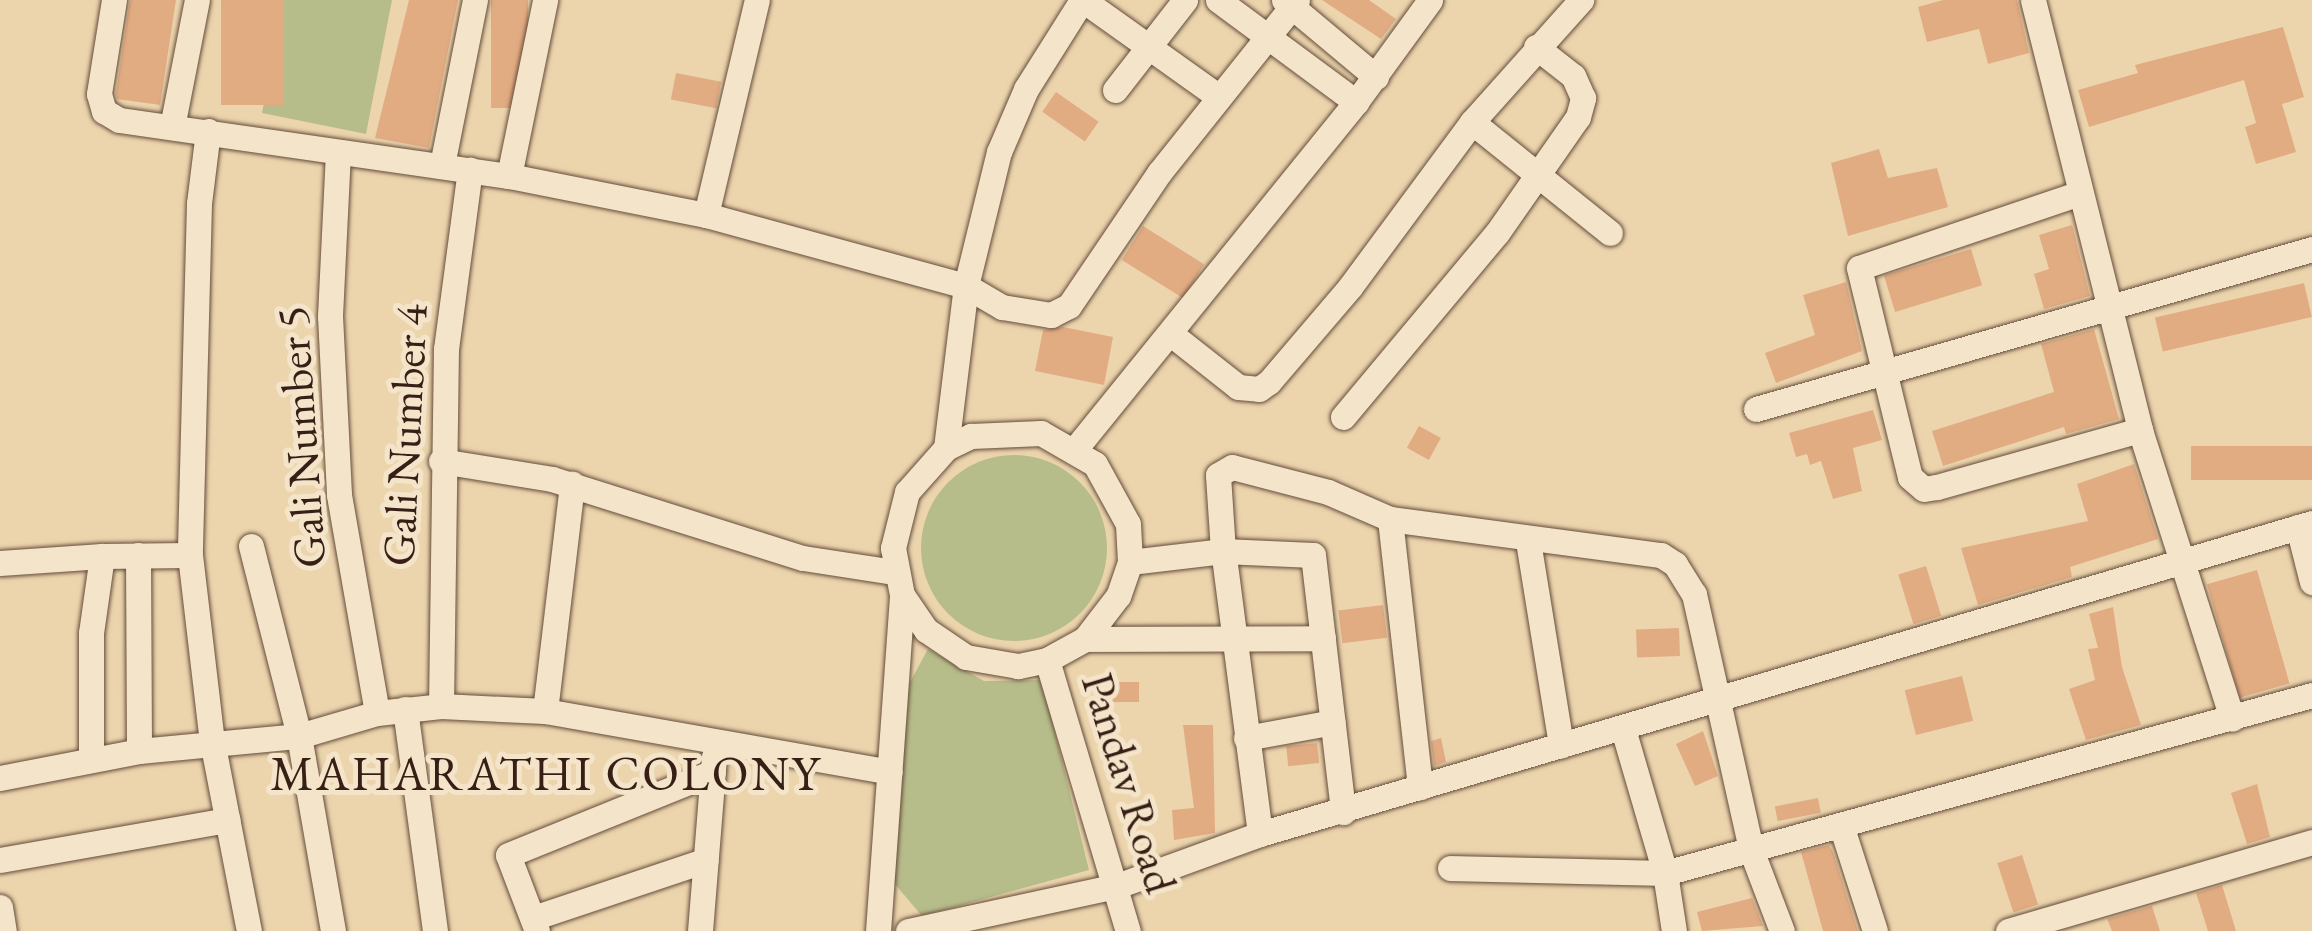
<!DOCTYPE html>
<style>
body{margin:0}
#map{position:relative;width:2312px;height:931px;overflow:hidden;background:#ecd5ad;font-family:"EB Garamond",serif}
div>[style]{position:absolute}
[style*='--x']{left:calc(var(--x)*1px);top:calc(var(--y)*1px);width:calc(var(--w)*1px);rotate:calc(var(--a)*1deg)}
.green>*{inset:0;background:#b7bd8a}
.round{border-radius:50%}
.building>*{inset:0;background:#e2ac83;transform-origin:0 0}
.roads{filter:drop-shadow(0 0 2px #654c3b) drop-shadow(0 0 2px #654c3b)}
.minor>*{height:25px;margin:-12.5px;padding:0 12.5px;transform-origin:12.5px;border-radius:12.5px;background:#f3e4ca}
span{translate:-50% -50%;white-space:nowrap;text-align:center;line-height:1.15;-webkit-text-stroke:10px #f3e4ca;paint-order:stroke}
.street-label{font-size:45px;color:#381f15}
.neighbourhood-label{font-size:48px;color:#381f15;letter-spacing:2.5px}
</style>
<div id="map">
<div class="green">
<div style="clip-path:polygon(284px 0,392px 0,366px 134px,262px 113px)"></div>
<div class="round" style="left:921px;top:455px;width:186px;height:186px"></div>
<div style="clip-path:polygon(928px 649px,984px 681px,1042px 680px,1089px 870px,922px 916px,888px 876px,909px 684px)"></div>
</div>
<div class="building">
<div style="clip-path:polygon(130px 0,176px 0,160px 105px,117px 99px,116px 93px)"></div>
<div style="left:221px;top:0;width:63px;height:105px"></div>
<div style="clip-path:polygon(409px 0,458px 0,429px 148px,375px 138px)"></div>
<div style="left:491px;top:0;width:37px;height:108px"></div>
<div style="clip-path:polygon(1322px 0,1369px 0,1396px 19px,1381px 39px)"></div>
<div style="clip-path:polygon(1943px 0,2017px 0,2029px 53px,1988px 64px,1979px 29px,1927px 42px,1918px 7px)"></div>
<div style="clip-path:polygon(2283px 27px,2304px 97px,2282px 104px,2296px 152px,2256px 164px,2245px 127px,2256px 123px,2244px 80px,2089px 127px,2078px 90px,2138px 73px,2135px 65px)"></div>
<div style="left:676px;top:73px;width:46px;height:27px;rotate:11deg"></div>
<div style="left:1056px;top:92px;width:52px;height:24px;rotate:35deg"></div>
<div style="clip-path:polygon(1879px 149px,1888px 178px,1937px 168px,1948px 207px,1848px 236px,1831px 163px)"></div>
<div style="clip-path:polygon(2072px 225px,2090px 296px,2044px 309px,2034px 274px,2049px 269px,2039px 235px)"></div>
<div style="left:1143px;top:226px;width:72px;height:40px;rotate:32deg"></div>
<div style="left:1971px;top:249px;width:38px;height:91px;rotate:73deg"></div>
<div style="clip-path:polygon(1846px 282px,1862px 351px,1776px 383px,1765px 353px,1815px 335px,1803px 295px)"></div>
<div style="left:2304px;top:283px;width:35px;height:153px;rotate:77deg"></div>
<div style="clip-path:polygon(1063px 327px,1113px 337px,1104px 385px,1035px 371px,1043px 330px)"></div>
<div style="clip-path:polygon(2094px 329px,2119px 419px,2066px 434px,2064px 427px,1943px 466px,1932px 431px,2054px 392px,2041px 344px)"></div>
<div style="clip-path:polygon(1873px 410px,1882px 440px,1853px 448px,1862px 491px,1833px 499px,1821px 461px,1810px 465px,1807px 454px,1796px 457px,1789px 433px)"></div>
<div style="left:1419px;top:426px;width:25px;height:25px;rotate:29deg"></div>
<div style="left:2312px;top:446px;width:34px;height:121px;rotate:90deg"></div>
<div style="clip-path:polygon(2134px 464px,2158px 539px,2070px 567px,2072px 577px,1978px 605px,1961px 548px,2088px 521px,2077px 484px)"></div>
<div style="left:1926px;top:566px;width:52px;height:29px;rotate:73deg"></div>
<div style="left:2257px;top:570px;width:118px;height:52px;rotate:74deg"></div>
<div style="left:1383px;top:605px;width:33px;height:45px;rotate:83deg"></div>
<div style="clip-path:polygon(2113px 607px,2122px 667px,2141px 725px,2086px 740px,2069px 689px,2095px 680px,2088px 649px,2098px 648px,2089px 614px)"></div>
<div style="left:1679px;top:628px;width:28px;height:43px;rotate:88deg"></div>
<div style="left:1962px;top:676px;width:46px;height:59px;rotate:76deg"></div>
<div style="left:1111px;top:682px;width:28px;height:20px"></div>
<div style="clip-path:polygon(1183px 725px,1213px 725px,1215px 833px,1174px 840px,1172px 810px,1194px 808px)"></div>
<div style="clip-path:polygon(1703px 731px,1718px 776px,1695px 786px,1676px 744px)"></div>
<div style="clip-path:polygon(1441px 738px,1446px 762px,1434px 766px,1431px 741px)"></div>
<div style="left:1317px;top:743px;width:20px;height:31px;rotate:84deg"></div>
<div style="clip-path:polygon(2257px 784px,2270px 837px,2247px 844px,2231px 793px)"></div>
<div style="left:1818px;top:798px;width:15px;height:44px;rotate:79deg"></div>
<div style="clip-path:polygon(1829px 845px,1833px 852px,1858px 931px,1823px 931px,1801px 852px)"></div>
<div style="left:2022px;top:855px;width:52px;height:26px;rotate:72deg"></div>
<div style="clip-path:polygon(2222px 885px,2236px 931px,2208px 931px,2196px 893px)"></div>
<div style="clip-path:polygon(1752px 898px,1763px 926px,1702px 931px,1697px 912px)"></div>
<div style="clip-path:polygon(2152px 906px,2160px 931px,2112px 931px,2107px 919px)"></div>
</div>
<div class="roads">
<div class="minor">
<div style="--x:114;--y:0;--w:95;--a:99.1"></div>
<div style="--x:99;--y:94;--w:18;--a:74"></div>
<div style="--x:104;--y:111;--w:17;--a:31"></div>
<div style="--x:119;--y:120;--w:394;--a:8.2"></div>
<div style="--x:509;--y:176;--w:201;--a:11.2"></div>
<div style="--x:706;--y:215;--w:270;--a:15.3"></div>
<div style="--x:966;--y:286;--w:42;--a:30.3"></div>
<div style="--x:1002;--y:307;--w:50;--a:9.3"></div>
<div style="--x:1051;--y:315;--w:20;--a:-27"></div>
<div style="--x:1069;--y:306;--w:161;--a:-55.9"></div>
<div style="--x:1159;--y:173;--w:221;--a:-51.4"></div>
<div style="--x:1083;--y:0;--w:167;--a:35.5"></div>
<div style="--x:1218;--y:0;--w:172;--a:36.5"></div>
<div style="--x:1356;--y:102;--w:126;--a:-54"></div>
<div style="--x:1284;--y:0;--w:120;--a:39.9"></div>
<div style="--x:2033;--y:0;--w:443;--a:76"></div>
<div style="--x:2140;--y:430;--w:303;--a:72.3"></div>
<div style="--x:1115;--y:90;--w:114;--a:-52.1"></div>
<div style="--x:1472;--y:122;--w:177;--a:38.8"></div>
<div style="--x:172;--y:127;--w:129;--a:-78.9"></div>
<div style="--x:208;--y:131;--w:73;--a:97.1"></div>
<div style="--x:199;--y:203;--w:352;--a:91.5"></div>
<div style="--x:190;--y:555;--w:187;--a:83.3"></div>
<div style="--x:212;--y:741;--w:194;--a:79"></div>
<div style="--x:338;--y:152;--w:164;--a:92.8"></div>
<div style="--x:330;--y:316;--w:179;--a:87.1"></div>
<div style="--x:339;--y:495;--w:221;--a:80.1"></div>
<div style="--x:442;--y:165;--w:168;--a:-78.7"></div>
<div style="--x:509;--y:176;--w:180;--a:-78.4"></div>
<div style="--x:2077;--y:194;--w:230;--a:161.3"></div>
<div style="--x:1859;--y:268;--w:215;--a:76.3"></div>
<div style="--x:1910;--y:477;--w:18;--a:41"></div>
<div style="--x:1924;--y:489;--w:13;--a:-9"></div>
<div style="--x:1937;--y:487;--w:211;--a:-15.7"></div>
<div style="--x:706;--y:215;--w:221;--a:-76.7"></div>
<div style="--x:1171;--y:334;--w:85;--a:38.3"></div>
<div style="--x:1238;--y:387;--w:21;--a:5"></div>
<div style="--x:1259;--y:389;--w:12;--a:-35"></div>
<div style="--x:1269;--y:382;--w:125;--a:-49.5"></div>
<div style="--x:1350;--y:287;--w:205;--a:-53.5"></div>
<div style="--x:1472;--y:122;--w:164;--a:-48.2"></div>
<div style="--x:1756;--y:409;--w:579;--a:-16.05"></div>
<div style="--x:1343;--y:417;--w:240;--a:-50.1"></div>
<div style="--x:1497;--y:233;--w:141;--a:-55.1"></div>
<div style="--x:1578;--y:117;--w:20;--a:-75"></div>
<div style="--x:1583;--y:98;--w:24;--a:-114"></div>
<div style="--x:1573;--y:76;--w:47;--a:-141.9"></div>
<div style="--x:946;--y:448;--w:163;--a:-83"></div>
<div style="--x:966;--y:286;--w:138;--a:-76.2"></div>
<div style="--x:999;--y:152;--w:69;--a:-66.8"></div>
<div style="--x:1026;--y:89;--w:105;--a:-57.8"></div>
<div style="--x:1076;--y:448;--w:445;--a:-51"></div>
<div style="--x:441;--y:461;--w:112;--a:9.2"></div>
<div style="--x:552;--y:479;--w:263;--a:17.5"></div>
<div style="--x:803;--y:558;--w:93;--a:8.7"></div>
<div style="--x:1390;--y:519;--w:270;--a:83.6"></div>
<div style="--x:2298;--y:527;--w:57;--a:75.7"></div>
<div style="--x:1528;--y:541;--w:207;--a:80.8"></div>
<div style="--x:251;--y:546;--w:196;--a:75.8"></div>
<div style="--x:299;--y:736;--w:198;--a:80.1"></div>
<div style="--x:138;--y:555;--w:196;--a:89.7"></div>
<div style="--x:1130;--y:562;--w:94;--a:-6.7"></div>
<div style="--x:1223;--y:551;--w:90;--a:2.5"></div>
<div style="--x:1313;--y:555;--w:259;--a:83.3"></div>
<div style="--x:0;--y:563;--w:102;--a:-3.9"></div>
<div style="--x:1085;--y:639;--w:238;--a:-0.2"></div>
<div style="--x:1047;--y:660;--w:283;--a:73.4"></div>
<div style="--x:441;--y:706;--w:357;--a:-89.2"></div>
<div style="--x:446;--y:349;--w:181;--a:-82.4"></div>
<div style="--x:405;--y:709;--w:224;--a:82.3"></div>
<div style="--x:545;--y:711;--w:229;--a:-83.2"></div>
<div style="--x:1623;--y:729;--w:150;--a:73.7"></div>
<div style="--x:1665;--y:873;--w:59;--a:81.2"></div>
<div style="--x:1246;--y:738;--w:88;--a:-10.4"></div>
<div style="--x:91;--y:758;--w:125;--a:-90"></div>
<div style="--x:91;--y:633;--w:78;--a:-81.9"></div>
<div style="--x:102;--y:556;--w:88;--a:-0.7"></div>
<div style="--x:0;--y:778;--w:142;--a:-11"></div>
<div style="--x:139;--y:751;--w:161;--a:-5.4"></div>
<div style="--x:299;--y:736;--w:81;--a:-16.4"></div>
<div style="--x:377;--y:713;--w:64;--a:-6.2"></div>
<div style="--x:441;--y:706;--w:104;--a:2.8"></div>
<div style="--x:545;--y:711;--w:350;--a:10"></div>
<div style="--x:1841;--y:825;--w:111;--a:72.2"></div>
<div style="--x:1260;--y:834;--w:285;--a:-97.4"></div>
<div style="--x:1223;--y:551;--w:76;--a:-93.8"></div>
<div style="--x:1218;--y:475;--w:16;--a:-30"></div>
<div style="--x:1232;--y:467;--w:99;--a:14.6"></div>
<div style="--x:1328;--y:492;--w:68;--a:23.5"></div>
<div style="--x:1390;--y:519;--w:273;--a:7.6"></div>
<div style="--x:1661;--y:555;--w:17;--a:33"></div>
<div style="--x:1675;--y:564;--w:36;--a:58"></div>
<div style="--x:1694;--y:594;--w:262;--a:77.4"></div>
<div style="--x:1751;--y:850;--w:87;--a:69.1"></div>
<div style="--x:0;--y:860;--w:231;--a:-10"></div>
<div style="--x:1450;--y:868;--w:215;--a:1.3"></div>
<div style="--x:1665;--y:873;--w:671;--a:-15.38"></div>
<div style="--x:0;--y:907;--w:24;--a:81"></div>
<div style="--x:533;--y:918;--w:182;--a:-18.5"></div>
<div style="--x:537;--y:931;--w:81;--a:-110.9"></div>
<div style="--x:508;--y:855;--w:221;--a:-22"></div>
<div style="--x:700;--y:931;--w:175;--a:-85.4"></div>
<div style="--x:878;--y:931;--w:337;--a:-85.9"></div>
<div style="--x:902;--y:595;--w:48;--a:-100.8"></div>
<div style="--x:893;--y:548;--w:58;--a:-76"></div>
<div style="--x:907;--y:492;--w:59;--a:-48.4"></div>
<div style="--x:946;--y:448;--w:28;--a:-26"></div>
<div style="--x:971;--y:436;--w:70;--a:-2.5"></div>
<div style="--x:1041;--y:433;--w:62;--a:29.9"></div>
<div style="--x:1095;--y:464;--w:68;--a:61.2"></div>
<div style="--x:1128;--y:524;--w:38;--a:87"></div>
<div style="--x:1130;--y:562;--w:36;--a:109"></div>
<div style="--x:1118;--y:596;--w:54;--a:127.5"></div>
<div style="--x:1085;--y:639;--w:43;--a:151.1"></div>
<div style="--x:1047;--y:660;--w:30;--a:168"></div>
<div style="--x:1018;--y:666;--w:53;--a:-170.2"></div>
<div style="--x:966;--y:657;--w:48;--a:-146"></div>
<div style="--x:926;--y:630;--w:42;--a:-124.4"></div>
<div style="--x:908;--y:931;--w:214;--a:-12.2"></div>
<div style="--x:1117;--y:886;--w:152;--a:-20"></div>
<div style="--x:1260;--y:834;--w:1097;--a:-16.47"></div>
<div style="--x:2008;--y:931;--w:317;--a:-16.3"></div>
</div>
</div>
<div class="street-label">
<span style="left:405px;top:435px;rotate:-87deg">Gali Number 4</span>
<span style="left:301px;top:437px;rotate:-94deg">Gali Number 5</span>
<span style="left:1129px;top:783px;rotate:73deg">Pandav Road</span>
</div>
<div class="neighbourhood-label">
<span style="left:546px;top:774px">MAHARATHI COLONY</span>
</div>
</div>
